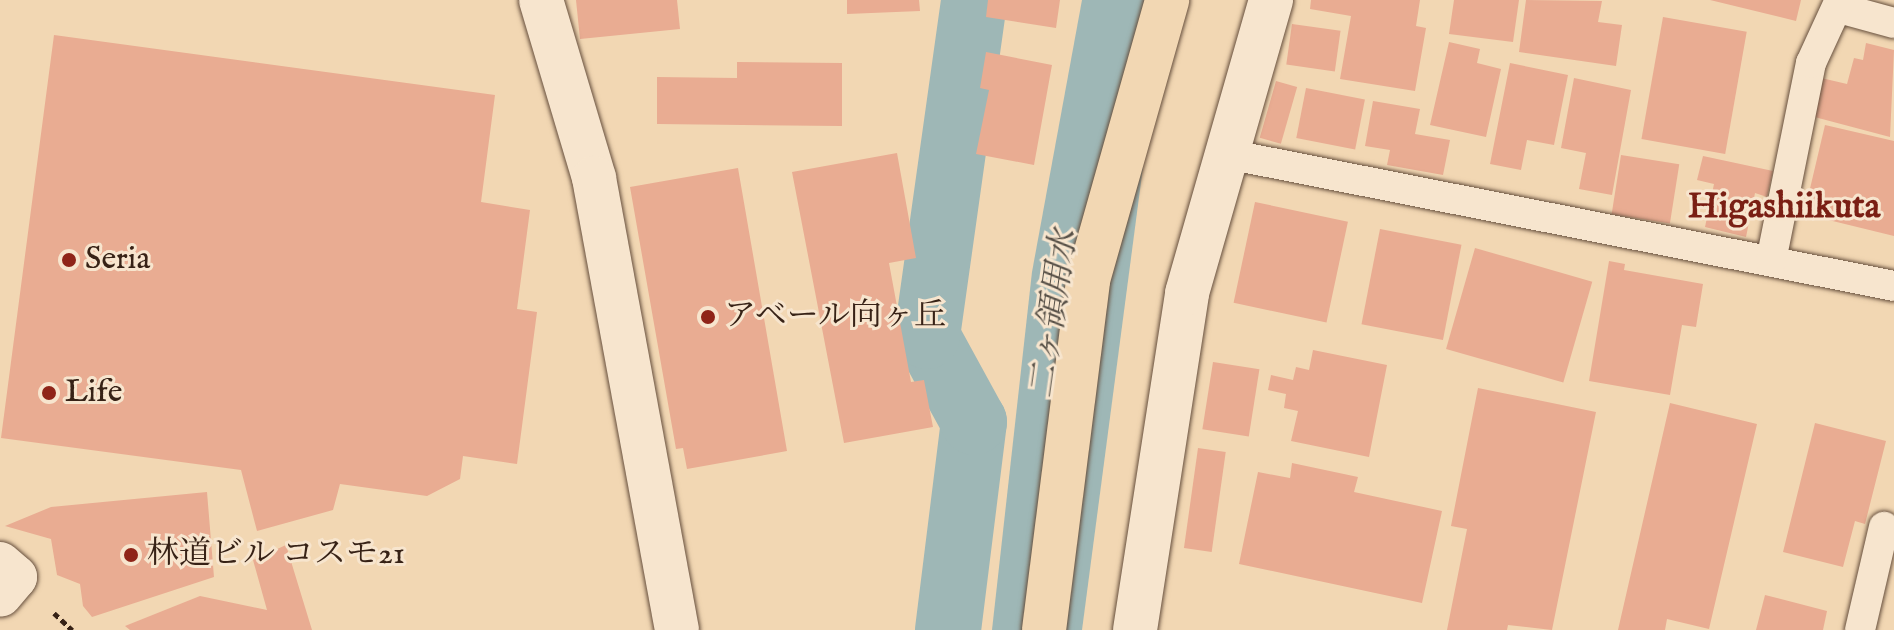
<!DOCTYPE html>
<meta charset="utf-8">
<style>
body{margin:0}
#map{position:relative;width:1894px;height:630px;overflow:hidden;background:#f2d7b3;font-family:"IM FELL English","Noto Serif JP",serif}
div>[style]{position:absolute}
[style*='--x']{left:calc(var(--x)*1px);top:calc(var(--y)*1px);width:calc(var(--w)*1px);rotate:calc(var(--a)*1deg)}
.water>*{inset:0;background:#9eb7b6}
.canal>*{height:66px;margin:-33px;padding:0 33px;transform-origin:33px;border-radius:33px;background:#9eb7b6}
.building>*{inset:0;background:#e9ac92;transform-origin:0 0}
.path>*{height:5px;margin-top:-2.5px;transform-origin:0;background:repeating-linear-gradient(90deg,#372216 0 6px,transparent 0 10px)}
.roads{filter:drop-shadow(0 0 2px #664f3d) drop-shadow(0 0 2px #664f3d)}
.lane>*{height:30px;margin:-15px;padding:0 15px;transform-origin:15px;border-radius:15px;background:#f7e5ce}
.street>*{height:44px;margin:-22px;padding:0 22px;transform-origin:22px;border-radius:22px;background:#f7e5ce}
.primary>*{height:44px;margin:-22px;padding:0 22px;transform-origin:22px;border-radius:22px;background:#f2d7b3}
.dots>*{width:22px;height:22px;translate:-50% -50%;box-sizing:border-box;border:4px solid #f7e5ce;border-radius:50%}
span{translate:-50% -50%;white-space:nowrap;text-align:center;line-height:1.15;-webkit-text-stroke:6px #f7e5ce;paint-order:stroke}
.poi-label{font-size:32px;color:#372216}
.left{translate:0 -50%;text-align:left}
.water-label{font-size:34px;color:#564f46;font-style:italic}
.quarter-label{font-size:36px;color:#7a1f14;font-weight:700}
</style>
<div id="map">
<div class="water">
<div style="clip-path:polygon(1082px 0,1165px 0,1082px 630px,992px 630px,1032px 272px)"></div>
</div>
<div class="canal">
<div style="--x:948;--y:630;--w:210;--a:-82.9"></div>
<div style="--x:974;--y:422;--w:98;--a:-118.7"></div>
<div style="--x:927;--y:336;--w:339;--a:-82"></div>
</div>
<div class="building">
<div style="clip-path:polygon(576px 0,677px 0,680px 29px,580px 39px)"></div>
<div style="clip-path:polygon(847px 0,919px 0,920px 11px,847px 14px)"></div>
<div style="clip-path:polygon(988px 0,1060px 0,1056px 28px,986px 17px)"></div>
<div style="clip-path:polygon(1311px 0,1420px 0,1416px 26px,1426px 28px,1415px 91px,1340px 79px,1351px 16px,1310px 9px)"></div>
<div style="clip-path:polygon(1454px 0,1519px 0,1513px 42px,1449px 34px)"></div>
<div style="clip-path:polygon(1526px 0,1602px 1px,1598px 22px,1622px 25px,1616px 66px,1519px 52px)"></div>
<div style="clip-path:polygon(1710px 0,1801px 0,1796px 21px)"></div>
<div style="left:1663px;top:17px;width:85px;height:124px;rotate:10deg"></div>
<div style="left:1292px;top:24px;width:49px;height:41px;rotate:8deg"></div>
<div style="clip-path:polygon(54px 35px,495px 95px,481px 202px,530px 210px,517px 309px,537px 312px,517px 464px,463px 456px,460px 479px,427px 496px,340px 484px,333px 510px,257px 531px,241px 470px,1px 438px)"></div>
<div style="clip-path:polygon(1449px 42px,1480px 49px,1477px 63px,1501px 69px,1486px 137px,1430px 125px)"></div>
<div style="clip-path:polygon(1866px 43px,1894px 50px,1890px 137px,1807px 115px,1817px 77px,1847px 84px,1854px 58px,1863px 60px)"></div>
<div style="clip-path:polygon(986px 52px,1052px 65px,1034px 165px,976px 154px,989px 90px,980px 88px)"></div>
<div style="clip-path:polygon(737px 62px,842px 63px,842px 126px,657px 124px,657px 77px,737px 78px)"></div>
<div style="clip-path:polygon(1510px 63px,1568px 75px,1554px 145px,1527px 140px,1521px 170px,1490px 164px)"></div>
<div style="clip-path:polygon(1574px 78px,1631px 90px,1612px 195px,1579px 189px,1586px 153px,1561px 148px)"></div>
<div style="left:1276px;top:81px;width:22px;height:59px;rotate:16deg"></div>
<div style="left:1306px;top:88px;width:60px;height:51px;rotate:11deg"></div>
<div style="clip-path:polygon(1373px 101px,1420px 109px,1415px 134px,1450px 140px,1443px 175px,1387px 165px,1390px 150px,1365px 146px)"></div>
<div style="clip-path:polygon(1825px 125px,1894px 141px,1894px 236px,1804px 214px)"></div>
<div style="clip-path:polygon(897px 153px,916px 258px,889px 263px,911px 382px,924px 380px,933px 427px,844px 443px,792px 172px)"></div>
<div style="left:1621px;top:155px;width:59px;height:60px;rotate:9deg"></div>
<div style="clip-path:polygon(1703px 156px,1773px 171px,1767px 197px,1755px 193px,1746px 237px,1705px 227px,1714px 184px,1697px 180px)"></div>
<div style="clip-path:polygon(738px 168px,787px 451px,687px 469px,683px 448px,676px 449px,630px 187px)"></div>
<div style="left:1255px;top:202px;width:95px;height:103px;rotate:12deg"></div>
<div style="left:1380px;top:229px;width:83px;height:97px;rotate:11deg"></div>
<div style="left:1475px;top:248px;width:122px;height:105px;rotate:16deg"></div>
<div style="clip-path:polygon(1609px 261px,1625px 264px,1624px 270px,1703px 284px,1696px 327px,1682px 325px,1670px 395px,1589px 381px)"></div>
<div style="clip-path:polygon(1313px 350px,1387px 365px,1369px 457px,1291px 441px,1298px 411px,1284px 408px,1286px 394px,1268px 390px,1271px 375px,1293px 380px,1296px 367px,1309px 370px)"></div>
<div style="left:1213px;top:362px;width:47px;height:68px;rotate:9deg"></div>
<div style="clip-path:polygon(1478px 388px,1596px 412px,1552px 630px,1508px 625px,1507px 630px,1447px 630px,1467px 529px,1451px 526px)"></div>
<div style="clip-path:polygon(1670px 403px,1757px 424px,1709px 629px,1667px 619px,1665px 630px,1618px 630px)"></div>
<div style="clip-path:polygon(1815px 423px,1886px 441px,1865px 524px,1855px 521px,1843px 567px,1783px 552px)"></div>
<div style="left:1198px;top:448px;width:28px;height:101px;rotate:8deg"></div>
<div style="clip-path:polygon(1292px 463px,1358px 477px,1354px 492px,1442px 511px,1422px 603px,1239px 564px,1258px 472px,1290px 478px)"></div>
<div style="clip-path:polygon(207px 492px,214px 577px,92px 617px,83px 606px,80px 584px,57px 575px,51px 539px,5px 526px,51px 507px)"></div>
<div style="clip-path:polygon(286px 545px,312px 630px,130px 630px,125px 626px,200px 596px,267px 610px,253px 560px)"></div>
<div style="clip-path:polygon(1765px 595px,1827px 611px,1823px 630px,1756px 630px)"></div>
</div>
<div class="path">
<div style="--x:54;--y:613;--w:25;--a:43"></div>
</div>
<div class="roads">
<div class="lane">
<div style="--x:1839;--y:8;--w:57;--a:15.3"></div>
<div style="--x:1227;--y:154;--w:680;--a:11.19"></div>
<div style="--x:1771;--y:261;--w:202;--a:-78.6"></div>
<div style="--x:1811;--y:63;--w:69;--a:-65.3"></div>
<div style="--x:1860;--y:630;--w:106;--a:-76.9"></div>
</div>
<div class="street">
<div style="--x:541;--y:0;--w:186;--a:73.4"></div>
<div style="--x:594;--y:178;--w:460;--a:79.6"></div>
<div style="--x:0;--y:564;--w:20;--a:41"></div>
<div style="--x:15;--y:577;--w:23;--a:130"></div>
<div style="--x:1135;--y:630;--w:341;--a:-81.2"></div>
<div style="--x:1187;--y:293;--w:305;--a:-74"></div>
</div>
<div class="primary">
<div style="--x:1044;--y:630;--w:353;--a:-82.8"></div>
<div style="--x:1088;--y:280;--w:291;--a:-74.2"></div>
</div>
</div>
<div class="dots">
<div style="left:69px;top:260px;background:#8f2418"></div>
<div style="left:708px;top:317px;background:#8f2418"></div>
<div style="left:49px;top:393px;background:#8f2418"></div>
<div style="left:131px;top:555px;background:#8f2418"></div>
</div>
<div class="poi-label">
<span class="left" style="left:85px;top:260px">Seria</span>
<span class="left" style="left:724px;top:317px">アベール向ヶ丘</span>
<span class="left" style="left:65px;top:393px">Life</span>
<span class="left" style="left:147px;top:555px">林道ビル コスモ21</span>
</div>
<div class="water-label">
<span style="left:1054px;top:314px;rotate:-82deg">二ヶ領用水</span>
</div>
<div class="quarter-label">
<span style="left:1784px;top:208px">Higashiikuta</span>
</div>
</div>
